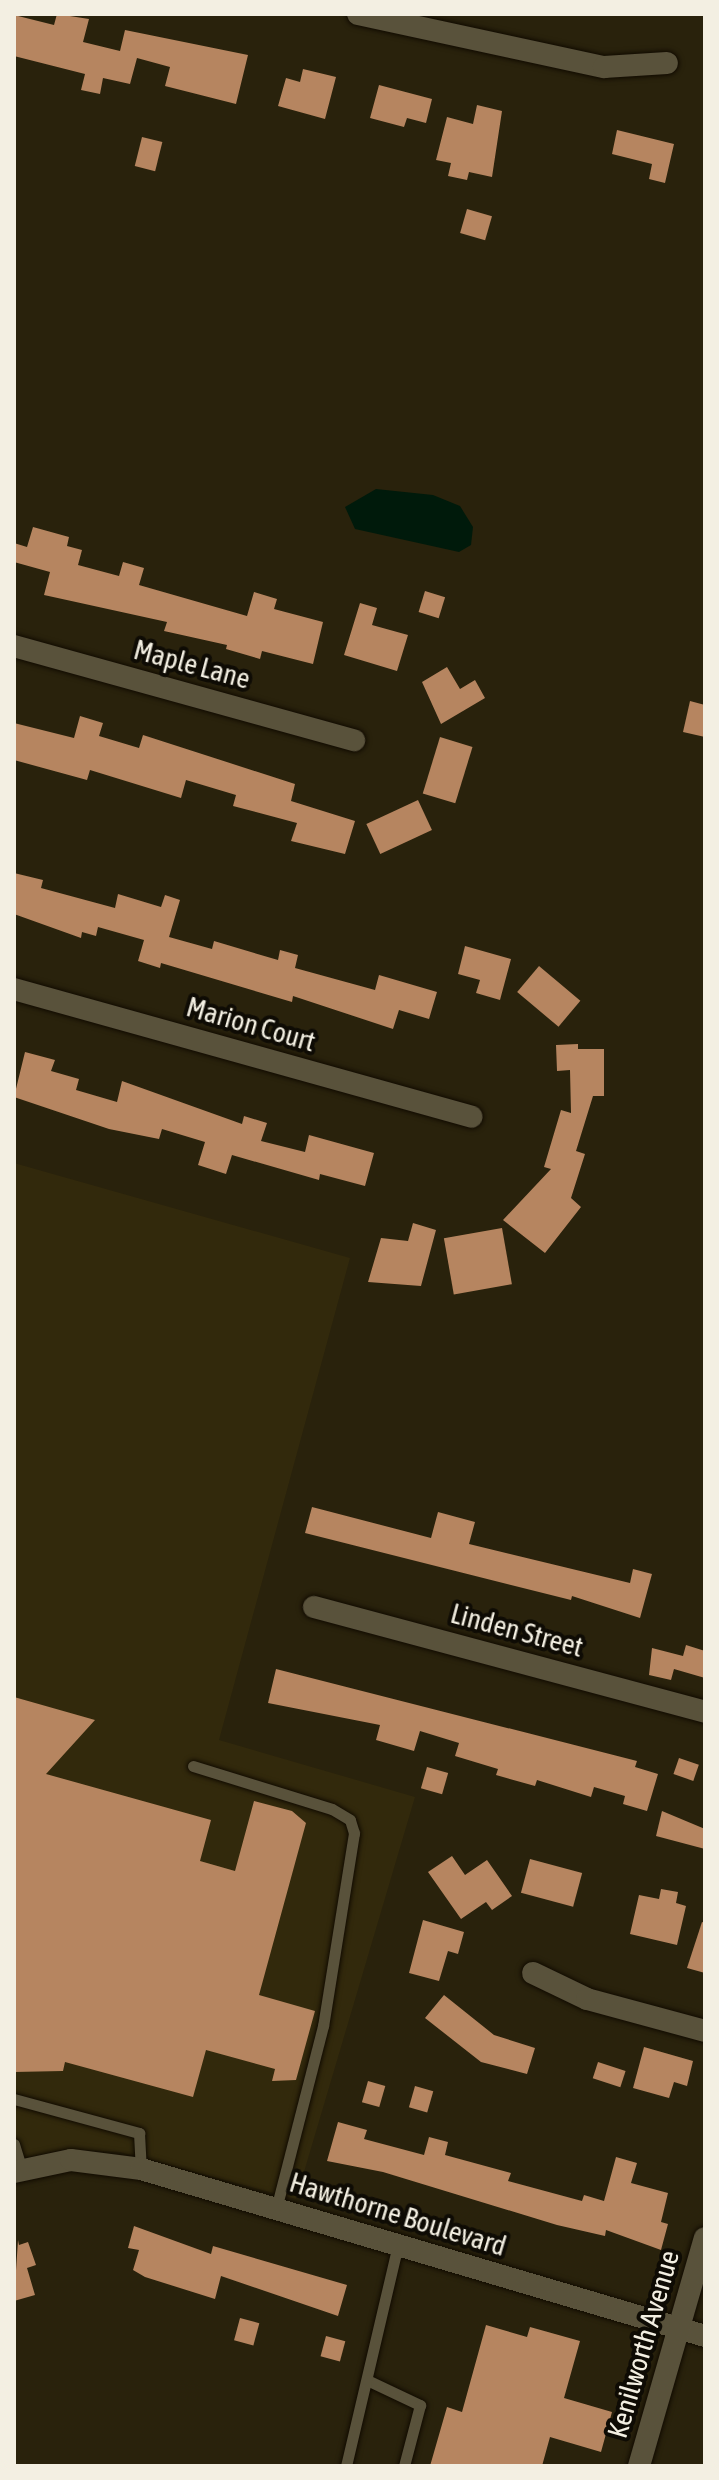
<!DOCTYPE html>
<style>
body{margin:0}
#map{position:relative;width:719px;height:2480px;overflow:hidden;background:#29220c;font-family:"Asap Condensed",sans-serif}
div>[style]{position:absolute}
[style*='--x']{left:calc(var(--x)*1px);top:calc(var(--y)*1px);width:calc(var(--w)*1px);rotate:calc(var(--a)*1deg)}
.built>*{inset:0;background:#32290c}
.water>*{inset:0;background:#001a0b}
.building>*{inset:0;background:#b68560;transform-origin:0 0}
.roads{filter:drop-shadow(0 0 2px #110b00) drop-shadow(0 0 2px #110b00)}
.service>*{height:11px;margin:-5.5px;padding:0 5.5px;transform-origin:5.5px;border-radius:5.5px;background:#59523b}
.minor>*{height:22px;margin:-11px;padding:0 11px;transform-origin:11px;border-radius:11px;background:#59523b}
span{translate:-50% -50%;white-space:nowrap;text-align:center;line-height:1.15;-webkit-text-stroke:8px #0e0b04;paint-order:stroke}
.street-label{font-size:28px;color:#f3efe2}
.frame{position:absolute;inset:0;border:16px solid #f3efe2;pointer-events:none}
</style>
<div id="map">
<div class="built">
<div style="clip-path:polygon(14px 1163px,350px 1258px,219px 1740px,415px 1797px,296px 2199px,120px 2152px,67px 2149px,14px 2160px)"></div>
</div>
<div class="water">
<div style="clip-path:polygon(376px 489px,433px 495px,460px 506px,473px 527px,471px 545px,459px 552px,355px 529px,345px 507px)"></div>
</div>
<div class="building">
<div style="clip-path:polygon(57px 14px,89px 19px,83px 42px,120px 51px,125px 30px,248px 55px,236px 104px,165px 86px,170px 67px,137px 58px,130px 84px,103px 78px,100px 94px,81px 90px,85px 74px,14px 56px,14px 15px,54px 25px)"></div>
<div style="clip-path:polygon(303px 69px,336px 77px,325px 119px,278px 106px,286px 78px,300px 82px)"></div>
<div style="clip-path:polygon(379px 85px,432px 99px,426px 123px,407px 118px,404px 127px,370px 118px)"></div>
<div style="clip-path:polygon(477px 105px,502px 111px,492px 177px,469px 172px,467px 180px,448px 176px,451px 163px,436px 160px,447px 117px,473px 124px)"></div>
<div style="clip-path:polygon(617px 130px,674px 144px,665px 183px,649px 179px,652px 164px,612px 154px)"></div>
<div style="left:142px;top:137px;width:21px;height:30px;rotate:14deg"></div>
<div style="left:467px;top:209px;width:26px;height:25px;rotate:16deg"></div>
<div style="clip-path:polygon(33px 527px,69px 537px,67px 546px,82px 550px,78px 565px,119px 576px,123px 562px,144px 568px,139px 585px,247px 616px,254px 592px,277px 599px,274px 609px,323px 622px,313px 664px,262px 651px,260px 659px,226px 649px,227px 645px,164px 631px,167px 622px,44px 595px,50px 572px,14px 562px,14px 543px,27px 547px)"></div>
<div style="left:425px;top:591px;width:21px;height:22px;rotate:17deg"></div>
<div style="clip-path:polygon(360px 603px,377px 608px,372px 625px,408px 635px,397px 671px,344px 655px)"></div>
<div style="clip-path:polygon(447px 667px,460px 689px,475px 680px,485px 698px,441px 724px,422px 682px)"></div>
<div style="clip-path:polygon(690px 701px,705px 705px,705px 737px,683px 732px)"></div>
<div style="clip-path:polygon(80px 716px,103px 723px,99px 736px,139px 748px,143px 735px,295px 784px,291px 801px,355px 821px,345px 854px,291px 841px,297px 823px,233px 806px,236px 795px,186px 780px,181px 798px,90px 770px,87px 780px,14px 760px,14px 723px,74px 738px)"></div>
<div style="left:440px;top:737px;width:34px;height:59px;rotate:17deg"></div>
<div style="left:418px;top:800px;width:33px;height:57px;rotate:65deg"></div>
<div style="clip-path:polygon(14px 873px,43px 880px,41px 888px,115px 908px,118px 894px,161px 907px,165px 895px,180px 900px,169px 937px,212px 949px,214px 941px,278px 960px,280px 950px,298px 955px,295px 968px,375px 990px,379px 975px,437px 992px,429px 1019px,399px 1010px,393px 1029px,293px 996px,292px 1002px,161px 963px,160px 968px,138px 961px,144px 940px,98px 927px,96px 936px,82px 932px,81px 938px,14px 914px)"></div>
<div style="clip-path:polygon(465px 946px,511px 959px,500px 1000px,476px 993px,480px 980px,458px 974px)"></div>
<div style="left:539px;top:966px;width:54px;height:34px;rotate:40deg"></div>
<div style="clip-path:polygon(578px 1044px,578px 1049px,604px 1049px,604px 1096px,593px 1096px,576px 1151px,585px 1154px,571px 1198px,581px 1207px,545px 1253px,503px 1220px,551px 1169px,544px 1167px,561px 1110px,571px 1113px,570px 1070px,557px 1071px,556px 1045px)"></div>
<div style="clip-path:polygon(25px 1052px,55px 1060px,51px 1071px,79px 1079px,76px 1090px,117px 1102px,122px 1081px,242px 1124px,244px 1116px,267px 1123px,261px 1141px,305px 1152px,309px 1135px,374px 1153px,365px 1186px,320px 1174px,319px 1180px,232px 1155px,226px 1174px,198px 1165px,205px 1142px,162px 1129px,159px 1139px,109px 1129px,14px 1097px)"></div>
<div style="clip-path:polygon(413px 1223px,436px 1230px,421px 1286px,368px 1282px,381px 1238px,408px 1241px)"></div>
<div style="left:502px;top:1228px;width:57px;height:59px;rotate:80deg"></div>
<div style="clip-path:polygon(312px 1507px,431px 1538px,438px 1512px,475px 1522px,469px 1544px,630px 1583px,633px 1569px,652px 1574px,640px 1618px,572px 1596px,571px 1600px,305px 1533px)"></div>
<div style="clip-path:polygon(686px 1645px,705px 1651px,705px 1678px,674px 1669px,671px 1680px,649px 1675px,652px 1648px,683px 1656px)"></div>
<div style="clip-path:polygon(276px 1669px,637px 1761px,635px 1767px,658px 1774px,647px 1811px,623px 1804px,625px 1796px,594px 1787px,591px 1797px,537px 1780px,535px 1786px,496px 1775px,498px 1769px,455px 1756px,459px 1743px,420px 1731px,414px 1751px,376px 1740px,380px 1725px,268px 1703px)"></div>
<div style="clip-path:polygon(14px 1697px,95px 1720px,46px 1774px,211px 1820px,200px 1861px,235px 1871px,254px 1801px,292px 1811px,306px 1823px,259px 1995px,315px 2011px,296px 2080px,272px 2081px,275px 2069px,206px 2050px,193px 2097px,65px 2062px,63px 2071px,14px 2072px)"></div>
<div style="left:679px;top:1758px;width:21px;height:17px;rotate:19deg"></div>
<div style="left:427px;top:1767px;width:22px;height:22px;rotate:16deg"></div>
<div style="clip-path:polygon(662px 1811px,705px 1829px,705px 1849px,656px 1836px)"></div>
<div style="clip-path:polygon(452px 1856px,465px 1875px,487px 1860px,512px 1896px,492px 1910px,486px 1902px,461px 1919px,428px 1872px)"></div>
<div style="left:530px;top:1859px;width:54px;height:35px;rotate:15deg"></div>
<div style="clip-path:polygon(661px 1889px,678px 1892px,676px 1903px,686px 1906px,677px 1945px,630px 1934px,639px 1895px,659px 1899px)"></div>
<div style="clip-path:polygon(423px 1920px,464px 1932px,458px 1954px,448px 1951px,439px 1981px,409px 1973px)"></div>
<div style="clip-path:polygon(702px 1922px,705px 1923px,705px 1973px,687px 1968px)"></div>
<div style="clip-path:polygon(444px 1995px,494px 2035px,535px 2048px,527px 2074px,481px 2062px,425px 2018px)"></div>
<div style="clip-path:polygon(644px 2047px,693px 2061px,687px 2086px,674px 2082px,669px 2098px,633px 2088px)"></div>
<div style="left:598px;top:2062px;width:29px;height:17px;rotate:18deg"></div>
<div style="left:368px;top:2081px;width:18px;height:22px;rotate:16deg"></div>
<div style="left:415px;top:2086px;width:19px;height:22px;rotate:16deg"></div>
<div style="clip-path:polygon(338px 2122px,367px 2130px,364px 2139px,424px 2155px,429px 2137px,448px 2142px,445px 2155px,511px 2173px,508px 2181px,582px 2201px,584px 2195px,604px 2201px,616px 2157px,637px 2163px,631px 2183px,668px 2193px,661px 2222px,668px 2224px,661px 2250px,606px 2230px,605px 2236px,557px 2225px,383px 2172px,327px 2161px)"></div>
<div style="clip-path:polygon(134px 2226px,211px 2254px,213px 2246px,347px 2285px,338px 2316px,221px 2276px,215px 2299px,145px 2277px,133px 2270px,139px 2250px,128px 2248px)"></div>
<div style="clip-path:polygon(18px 2240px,19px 2245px,28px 2242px,36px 2265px,27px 2268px,35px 2295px,14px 2301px)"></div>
<div style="left:240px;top:2318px;width:20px;height:23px;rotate:15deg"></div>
<div style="clip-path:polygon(486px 2325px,527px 2337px,530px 2327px,580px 2341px,564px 2398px,612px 2412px,601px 2452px,550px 2437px,542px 2466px,430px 2466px,447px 2407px,462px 2412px)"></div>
<div style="left:326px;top:2336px;width:20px;height:21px;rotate:15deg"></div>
</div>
<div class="roads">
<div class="service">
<div style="--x:193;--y:1766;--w:145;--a:17.2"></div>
<div style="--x:332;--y:1809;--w:21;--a:31"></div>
<div style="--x:350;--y:1820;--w:14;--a:73"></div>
<div style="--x:354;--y:1833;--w:195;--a:99.1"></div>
<div style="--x:323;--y:2026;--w:189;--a:104.4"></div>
<div style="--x:14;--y:2099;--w:130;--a:15.2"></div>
<div style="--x:139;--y:2133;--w:36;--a:87"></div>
<div style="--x:14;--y:2144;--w:27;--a:73"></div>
<div style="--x:367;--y:2380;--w:59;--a:25.3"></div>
<div style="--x:420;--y:2405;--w:63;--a:104.7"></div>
<div style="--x:346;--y:2466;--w:227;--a:-76.8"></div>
</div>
<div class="minor">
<div style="--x:358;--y:14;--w:252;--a:12.2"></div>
<div style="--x:604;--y:67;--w:63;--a:-3.6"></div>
<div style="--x:14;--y:646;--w:353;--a:15.5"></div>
<div style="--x:14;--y:989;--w:475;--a:15.6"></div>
<div style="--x:314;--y:1607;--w:405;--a:15"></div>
<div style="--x:533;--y:1973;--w:60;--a:25.7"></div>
<div style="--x:587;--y:1999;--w:122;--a:15.2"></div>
<div style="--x:14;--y:2172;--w:58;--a:-11.9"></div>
<div style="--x:71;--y:2160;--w:71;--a:7.3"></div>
<div style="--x:141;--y:2169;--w:588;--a:16.49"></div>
<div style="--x:639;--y:2466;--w:237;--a:-73.9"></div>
</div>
</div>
<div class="street-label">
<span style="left:192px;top:664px;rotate:15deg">Maple Lane</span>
<span style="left:251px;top:1024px;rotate:16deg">Marion Court</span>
<span style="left:517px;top:1630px;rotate:15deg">Linden Street</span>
<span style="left:398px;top:2214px;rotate:17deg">Hawthorne Boulevard</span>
<span style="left:643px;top:2344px;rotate:-74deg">Kenilworth Avenue</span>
</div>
<div class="frame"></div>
</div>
